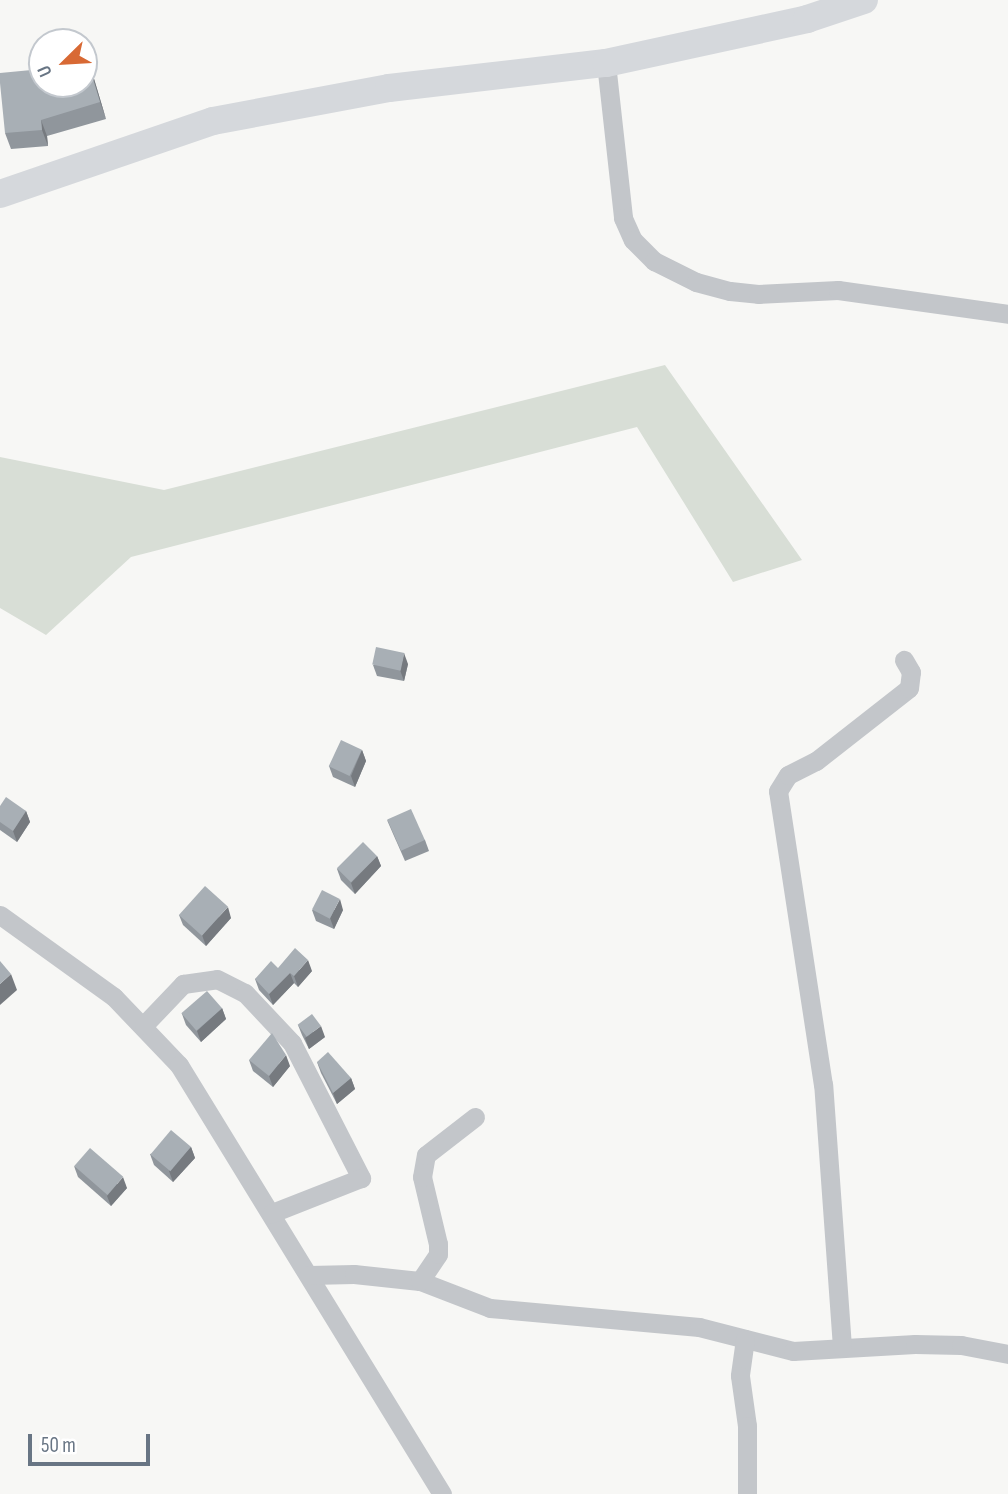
<!DOCTYPE html>
<style>
body{margin:0}
#map{position:relative;width:1008px;height:1494px;overflow:hidden;background:#f7f7f5;font-family:"Sofia Sans Condensed",sans-serif}
div>[style]{position:absolute}
[style*='--x']{left:calc(var(--x)*1px);top:calc(var(--y)*1px);width:calc(var(--w)*1px);rotate:calc(var(--a)*1deg)}
.green>*{inset:0;background:#d8ded6}
.street>*{height:19px;margin:-9.5px;padding:0 9.5px;transform-origin:9.5px;border-radius:9.5px;background:#c3c6ca}
.secondary>*{height:28px;margin:-14px;padding:0 14px;transform-origin:14px;border-radius:14px;background:#d5d8dc}
.wall>*{inset:0;background:#90969c}
.shaded-wall>*{inset:0;background:#767a7f}
.building>*{inset:0;background:#a8afb5;transform-origin:0 0}
span{translate:-50% -50%;white-space:nowrap;text-align:center;line-height:1.15;-webkit-text-stroke:7px #fff;paint-order:stroke}
.north{position:absolute;left:28px;top:28px;width:70px;height:70px;box-sizing:border-box;background:#fff;border:2px solid #c3c8ce;border-radius:50%;rotate:246deg;font-size:19px;font-weight:700;line-height:28px;text-align:center;color:#687584}
.north::after{content:'';display:block;margin:auto;width:24px;height:32px;background:#d86934;clip-path:polygon(50% 0,100% 100%,50% 72%,0 100%)}
.scale{position:absolute;left:28px;top:1434px;width:122px;height:32px;box-sizing:border-box;border:4px solid #687584;border-top:0;padding-left:9px;font-size:21px;line-height:24px;white-space:nowrap;color:#687584;-webkit-text-stroke:5px #fff;paint-order:stroke}
</style>
<div id="map">
<div class="green">
<div style="clip-path:polygon(665px 365px,802px 560px,733px 582px,637px 427px,131px 557px,46px 635px,0 608px,0 457px,164px 490px)"></div>
</div>
<div class="street">
<div style="--x:606;--y:63;--w:156;--a:83.7"></div>
<div style="--x:623;--y:218;--w:24;--a:66"></div>
<div style="--x:633;--y:240;--w:30;--a:45"></div>
<div style="--x:654;--y:261;--w:47;--a:26.6"></div>
<div style="--x:696;--y:282;--w:35;--a:15"></div>
<div style="--x:730;--y:291;--w:28;--a:6"></div>
<div style="--x:758;--y:294;--w:80;--a:-2.9"></div>
<div style="--x:838;--y:290;--w:172;--a:8"></div>
<div style="--x:0;--y:915;--w:140;--a:35.7"></div>
<div style="--x:114;--y:997;--w:94;--a:46.3"></div>
<div style="--x:179;--y:1065;--w:503;--a:58.49"></div>
<div style="--x:144;--y:1025;--w:57;--a:-46.4"></div>
<div style="--x:183;--y:984;--w:34;--a:-8"></div>
<div style="--x:217;--y:979;--w:31;--a:27"></div>
<div style="--x:245;--y:993;--w:69;--a:46.8"></div>
<div style="--x:292;--y:1043;--w:152;--a:62.9"></div>
<div style="--x:361;--y:1178;--w:96;--a:158.5"></div>
<div style="--x:309;--y:1275;--w:45;--a:-1.3"></div>
<div style="--x:354;--y:1274;--w:66;--a:6.1"></div>
<div style="--x:420;--y:1281;--w:75;--a:21.1"></div>
<div style="--x:490;--y:1308;--w:210;--a:5.2"></div>
<div style="--x:699;--y:1327;--w:97;--a:14.3"></div>
<div style="--x:793;--y:1351;--w:122;--a:-3.3"></div>
<div style="--x:915;--y:1344;--w:46;--a:1.2"></div>
<div style="--x:961;--y:1345;--w:48;--a:10.8"></div>
<div style="--x:420;--y:1281;--w:32;--a:-56"></div>
<div style="--x:438;--y:1254;--w:10;--a:-90"></div>
<div style="--x:438;--y:1244;--w:69;--a:-103.4"></div>
<div style="--x:422;--y:1177;--w:22;--a:-80"></div>
<div style="--x:426;--y:1155;--w:62;--a:-37.8"></div>
<div style="--x:745;--y:1339;--w:37;--a:98"></div>
<div style="--x:740;--y:1376;--w:50;--a:82"></div>
<div style="--x:747;--y:1426;--w:68;--a:90"></div>
<div style="--x:842;--y:1347;--w:263;--a:-94.1"></div>
<div style="--x:823;--y:1085;--w:297;--a:-98.7"></div>
<div style="--x:778;--y:791;--w:19;--a:-58"></div>
<div style="--x:788;--y:775;--w:31;--a:-27"></div>
<div style="--x:816;--y:761;--w:118;--a:-38.1"></div>
<div style="--x:909;--y:688;--w:16;--a:-83"></div>
<div style="--x:911;--y:672;--w:14;--a:-120"></div>
</div>
<div class="secondary">
<div style="--x:0;--y:194;--w:225;--a:-18.9"></div>
<div style="--x:213;--y:121;--w:179;--a:-10.6"></div>
<div style="--x:389;--y:88;--w:218;--a:-6.6"></div>
<div style="--x:606;--y:63;--w:206;--a:-12.3"></div>
<div style="--x:807;--y:19;--w:60;--a:-18.4"></div>
</div>
<div class="wall">
<div style="clip-path:polygon(92px 72px,106px 119px,47px 136px,48px 146px,11px 149px,5px 133px)"></div>
<div style="clip-path:polygon(408px 664px,404px 681px,377px 676px,373px 665px)"></div>
<div style="clip-path:polygon(362px 750px,366px 761px,355px 787px,333px 777px,329px 766px)"></div>
<div style="clip-path:polygon(0 806px,26px 811px,30px 822px,17px 842px,0 830px)"></div>
<div style="clip-path:polygon(387px 820px,425px 840px,429px 851px,405px 861px)"></div>
<div style="clip-path:polygon(377px 856px,381px 866px,355px 894px,341px 880px,337px 869px)"></div>
<div style="clip-path:polygon(312px 910px,343px 910px,334px 929px,316px 921px)"></div>
<div style="clip-path:polygon(179px 915px,231px 918px,206px 946px,183px 925px)"></div>
<div style="clip-path:polygon(278px 968px,312px 971px,298px 987px,294px 983px,273px 1005px,259px 990px,255px 979px)"></div>
<div style="clip-path:polygon(222px 1008px,226px 1019px,201px 1042px,186px 1025px,182px 1014px)"></div>
<div style="clip-path:polygon(298px 1025px,325px 1037px,309px 1049px,302px 1035px)"></div>
<div style="clip-path:polygon(249px 1060px,290px 1066px,273px 1087px,253px 1071px)"></div>
<div style="clip-path:polygon(317px 1062px,351px 1078px,355px 1089px,337px 1104px,321px 1073px)"></div>
<div style="clip-path:polygon(191px 1147px,195px 1158px,173px 1182px,154px 1165px,150px 1154px)"></div>
<div style="clip-path:polygon(74px 1166px,127px 1188px,111px 1206px,78px 1177px)"></div>
</div>
<div class="shaded-wall">
<div style="clip-path:polygon(86px 56px,92px 72px,106px 119px,100px 102px)"></div>
<div style="clip-path:polygon(41px 120px,47px 136px,48px 146px,42px 130px)"></div>
<div style="clip-path:polygon(404px 653px,408px 664px,404px 681px,400px 670px)"></div>
<div style="clip-path:polygon(362px 750px,366px 761px,355px 787px,351px 776px)"></div>
<div style="clip-path:polygon(26px 811px,30px 822px,17px 842px,13px 831px)"></div>
<div style="clip-path:polygon(377px 856px,381px 866px,355px 894px,351px 883px)"></div>
<div style="clip-path:polygon(340px 899px,343px 910px,334px 929px,330px 918px)"></div>
<div style="clip-path:polygon(228px 907px,231px 918px,206px 946px,202px 935px)"></div>
<div style="clip-path:polygon(308px 960px,312px 971px,298px 987px,294px 976px)"></div>
<div style="clip-path:polygon(290px 973px,294px 983px,273px 1005px,269px 994px)"></div>
<div style="clip-path:polygon(11px 974px,17px 990px,0 1005px,0 984px)"></div>
<div style="clip-path:polygon(222px 1008px,226px 1019px,201px 1042px,197px 1031px)"></div>
<div style="clip-path:polygon(321px 1026px,325px 1037px,309px 1049px,305px 1038px)"></div>
<div style="clip-path:polygon(286px 1055px,290px 1066px,273px 1087px,269px 1076px)"></div>
<div style="clip-path:polygon(351px 1078px,355px 1089px,337px 1104px,333px 1093px)"></div>
<div style="clip-path:polygon(191px 1147px,195px 1158px,173px 1182px,169px 1171px)"></div>
<div style="clip-path:polygon(123px 1177px,127px 1188px,111px 1206px,107px 1196px)"></div>
</div>
<div class="building">
<div style="clip-path:polygon(84px 56px,86px 56px,100px 102px,41px 120px,42px 130px,5px 133px,0 83px,0 73px,42px 69px,42px 84px,84px 84px)"></div>
<div style="left:376px;top:647px;width:29px;height:18px;rotate:12deg"></div>
<div style="left:341px;top:740px;width:23px;height:29px;rotate:25deg"></div>
<div style="clip-path:polygon(6px 797px,26px 811px,13px 831px,0 822px,0 806px)"></div>
<div style="left:411px;top:809px;width:34px;height:26px;rotate:66deg"></div>
<div style="left:363px;top:842px;width:20px;height:37px;rotate:45deg"></div>
<div style="left:205px;top:886px;width:31px;height:39px;rotate:42deg"></div>
<div style="left:322px;top:890px;width:20px;height:22px;rotate:27deg"></div>
<div style="clip-path:polygon(295px 948px,308px 960px,294px 976px,290px 973px,269px 994px,255px 979px,271px 961px,278px 968px)"></div>
<div style="clip-path:polygon(0 961px,11px 974px,0 984px)"></div>
<div style="left:207px;top:991px;width:23px;height:34px;rotate:49deg"></div>
<div style="left:312px;top:1014px;width:15px;height:18px;rotate:53deg"></div>
<div style="clip-path:polygon(272px 1033px,286px 1055px,269px 1076px,249px 1060px)"></div>
<div style="clip-path:polygon(328px 1052px,351px 1078px,333px 1093px,317px 1062px)"></div>
<div style="left:171px;top:1130px;width:26px;height:32px;rotate:40deg"></div>
<div style="left:90px;top:1148px;width:44px;height:24px;rotate:41deg"></div>
</div>
<div class="north">U</div>
<div class="scale">50 m</div>
</div>
